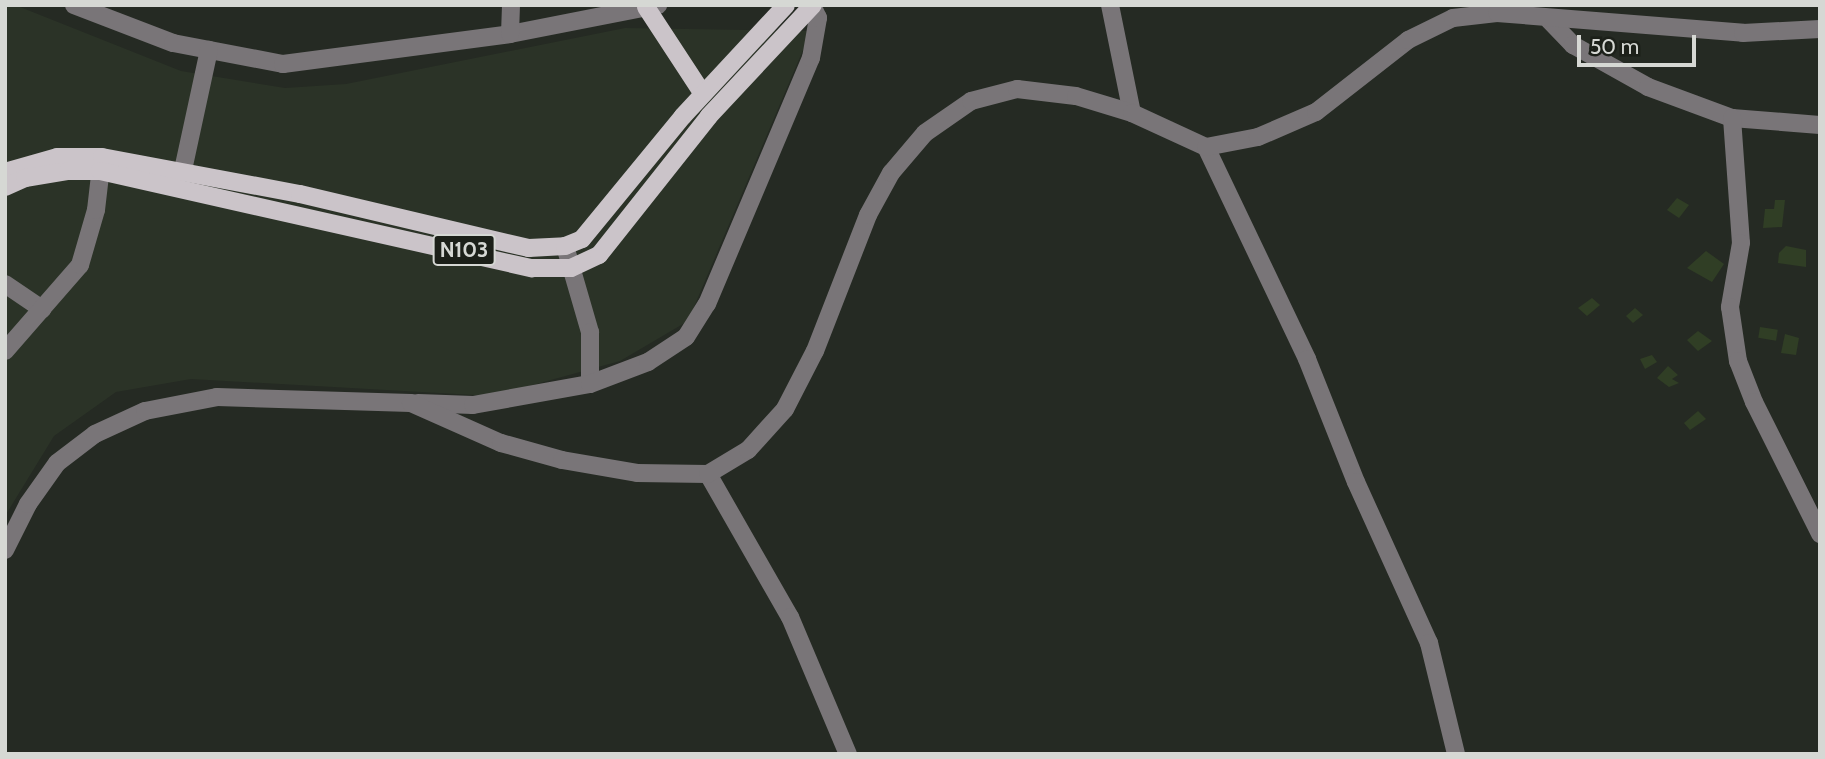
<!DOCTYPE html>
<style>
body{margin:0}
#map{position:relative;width:1825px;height:759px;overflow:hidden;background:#252a23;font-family:Cabin,sans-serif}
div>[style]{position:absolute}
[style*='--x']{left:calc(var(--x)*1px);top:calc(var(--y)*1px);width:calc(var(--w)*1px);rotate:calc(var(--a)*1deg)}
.built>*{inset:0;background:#2b3327}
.building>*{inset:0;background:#303e25;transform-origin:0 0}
.minor>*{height:18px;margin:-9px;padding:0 9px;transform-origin:9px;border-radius:9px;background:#797578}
.major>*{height:18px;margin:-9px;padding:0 9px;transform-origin:9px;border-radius:9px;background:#cbc4c9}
span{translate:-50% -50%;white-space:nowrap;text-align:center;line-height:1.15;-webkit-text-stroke:6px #1c2019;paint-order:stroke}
.shield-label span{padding:2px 5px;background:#1c2019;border:2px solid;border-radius:5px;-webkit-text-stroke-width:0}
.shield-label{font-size:21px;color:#d6d8d4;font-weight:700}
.frame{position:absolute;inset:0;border:7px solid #d6d8d4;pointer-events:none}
.scale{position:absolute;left:1577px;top:35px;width:119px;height:32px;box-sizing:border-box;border:4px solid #d6d8d4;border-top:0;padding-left:9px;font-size:21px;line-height:24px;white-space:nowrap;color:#d6d8d4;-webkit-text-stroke:5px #1c2019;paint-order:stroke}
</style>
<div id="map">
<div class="built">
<div style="clip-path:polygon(5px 5px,15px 5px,181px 71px,285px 88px,346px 84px,625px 28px,811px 31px,688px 321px,620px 361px,492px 396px,191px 379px,116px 392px,54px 436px,5px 516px)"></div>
</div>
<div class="building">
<div style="clip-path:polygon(1677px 198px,1689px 205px,1679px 218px,1667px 210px)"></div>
<div style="clip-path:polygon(1775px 200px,1785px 200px,1782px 227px,1763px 228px,1765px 209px,1774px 209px)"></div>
<div style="clip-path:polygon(1786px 246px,1806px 250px,1806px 267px,1778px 263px,1779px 253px)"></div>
<div style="clip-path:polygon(1706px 251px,1724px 264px,1712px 282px,1687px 268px)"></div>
<div style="clip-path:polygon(1592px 298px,1600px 305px,1587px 316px,1578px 308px)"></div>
<div style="clip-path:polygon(1635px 308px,1643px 315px,1633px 323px,1626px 316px)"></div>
<div style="left:1760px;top:327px;width:18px;height:11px;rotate:9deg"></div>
<div style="clip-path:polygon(1698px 331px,1712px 341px,1698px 351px,1687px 340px)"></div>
<div style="clip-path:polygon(1785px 334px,1799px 338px,1796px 355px,1781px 353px)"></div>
<div style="clip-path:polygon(1652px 355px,1657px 362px,1645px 369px,1640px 359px)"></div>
<div style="clip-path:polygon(1668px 366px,1678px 375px,1672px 379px,1679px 383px,1669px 387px,1657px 378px)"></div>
<div style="clip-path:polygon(1698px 411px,1706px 419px,1690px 430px,1684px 423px)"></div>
</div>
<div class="minor">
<div style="--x:74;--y:5;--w:106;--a:21"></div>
<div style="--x:173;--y:43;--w:112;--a:10.8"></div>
<div style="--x:283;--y:64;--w:229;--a:-7.5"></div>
<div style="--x:510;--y:34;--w:151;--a:-11.1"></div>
<div style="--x:1110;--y:5;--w:110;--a:78.5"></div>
<div style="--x:1549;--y:20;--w:35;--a:46"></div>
<div style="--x:1573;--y:45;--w:86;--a:29.2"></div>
<div style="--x:1648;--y:87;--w:90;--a:20.3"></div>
<div style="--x:1732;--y:118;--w:88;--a:4.5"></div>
<div style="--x:510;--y:34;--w:29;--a:-88"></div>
<div style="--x:1732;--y:118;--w:125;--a:85.9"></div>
<div style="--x:1741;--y:243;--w:65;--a:99.8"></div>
<div style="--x:1730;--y:307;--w:55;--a:81.6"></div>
<div style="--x:1738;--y:361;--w:44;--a:68.7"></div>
<div style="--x:1754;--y:402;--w:148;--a:63.4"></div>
<div style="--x:1206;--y:147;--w:235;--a:64.5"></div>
<div style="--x:1307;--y:359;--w:132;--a:68.3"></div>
<div style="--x:1356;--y:482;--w:177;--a:65.6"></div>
<div style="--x:1429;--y:643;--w:114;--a:76.3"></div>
<div style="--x:183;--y:170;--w:123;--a:-77.8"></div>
<div style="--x:565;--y:246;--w:90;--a:73.8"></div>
<div style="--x:590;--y:332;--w:52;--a:90"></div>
<div style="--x:5;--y:284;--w:45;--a:34"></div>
<div style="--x:5;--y:351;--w:114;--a:-48.9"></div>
<div style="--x:80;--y:265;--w:57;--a:-73.8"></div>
<div style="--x:96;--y:210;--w:52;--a:-83.4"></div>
<div style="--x:418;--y:403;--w:55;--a:2.1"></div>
<div style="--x:473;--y:405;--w:119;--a:-10.2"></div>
<div style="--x:590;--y:384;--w:62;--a:-20.8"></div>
<div style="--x:648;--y:362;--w:45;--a:-33.3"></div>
<div style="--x:686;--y:337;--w:39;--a:-58"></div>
<div style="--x:707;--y:304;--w:267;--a:-67.1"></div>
<div style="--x:811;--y:58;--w:41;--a:-80.1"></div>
<div style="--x:818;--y:18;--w:14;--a:-115"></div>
<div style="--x:708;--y:474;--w:165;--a:60.2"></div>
<div style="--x:790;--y:617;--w:149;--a:67.1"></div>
<div style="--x:5;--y:550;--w:51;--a:-63.4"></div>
<div style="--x:28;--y:504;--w:50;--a:-54.7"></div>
<div style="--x:57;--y:463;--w:48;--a:-37.3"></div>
<div style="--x:95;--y:434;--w:55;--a:-24.7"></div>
<div style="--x:145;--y:411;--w:73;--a:-11"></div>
<div style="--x:217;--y:397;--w:194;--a:1.8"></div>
<div style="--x:411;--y:403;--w:98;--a:24"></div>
<div style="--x:501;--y:443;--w:63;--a:15.6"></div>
<div style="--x:562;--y:460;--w:76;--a:9.8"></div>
<div style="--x:637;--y:473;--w:71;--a:0.8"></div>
<div style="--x:708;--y:474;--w:47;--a:-31"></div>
<div style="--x:748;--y:450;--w:55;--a:-47.9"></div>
<div style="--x:785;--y:409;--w:65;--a:-62.7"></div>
<div style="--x:815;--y:351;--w:146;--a:-68.7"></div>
<div style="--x:868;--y:215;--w:48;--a:-61.3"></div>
<div style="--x:891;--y:173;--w:52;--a:-49.6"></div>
<div style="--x:925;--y:133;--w:56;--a:-34.8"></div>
<div style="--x:971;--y:101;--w:48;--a:-14.6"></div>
<div style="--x:1017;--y:89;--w:59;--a:6.8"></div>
<div style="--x:1076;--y:96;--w:59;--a:16.9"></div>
<div style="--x:1132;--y:113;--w:81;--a:24.7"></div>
<div style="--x:1206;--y:147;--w:53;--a:-10.9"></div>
<div style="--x:1258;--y:137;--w:63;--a:-23.3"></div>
<div style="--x:1316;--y:112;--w:117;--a:-38"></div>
<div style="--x:1408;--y:40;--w:50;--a:-26.1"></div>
<div style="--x:1453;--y:18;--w:44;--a:-6.5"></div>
<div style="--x:1497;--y:13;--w:247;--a:4.6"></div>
<div style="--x:1743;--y:33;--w:77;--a:-3"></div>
</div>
<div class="major">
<div style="--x:646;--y:7;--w:104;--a:56.8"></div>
<div style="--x:5;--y:172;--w:54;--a:-16.1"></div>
<div style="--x:57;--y:157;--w:45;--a:0"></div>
<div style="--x:102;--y:157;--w:201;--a:10.6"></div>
<div style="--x:300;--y:194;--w:235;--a:13.3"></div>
<div style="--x:529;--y:248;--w:36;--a:-3"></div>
<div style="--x:565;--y:246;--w:18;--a:-22"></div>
<div style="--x:582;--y:239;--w:159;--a:-50.6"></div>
<div style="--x:683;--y:116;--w:151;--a:-47.1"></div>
<div style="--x:5;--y:187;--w:22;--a:-24"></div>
<div style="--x:25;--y:178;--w:44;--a:-9.2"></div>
<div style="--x:68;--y:171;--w:32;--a:0"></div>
<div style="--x:100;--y:171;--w:443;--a:12.7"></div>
<div style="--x:532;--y:268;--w:39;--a:0"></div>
<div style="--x:571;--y:268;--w:31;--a:-25"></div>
<div style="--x:599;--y:255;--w:177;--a:-51.6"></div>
<div style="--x:709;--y:116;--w:152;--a:-46.9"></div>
</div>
<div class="shield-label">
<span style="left:464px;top:250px">N103</span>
</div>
<div class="frame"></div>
<div class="scale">50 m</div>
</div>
